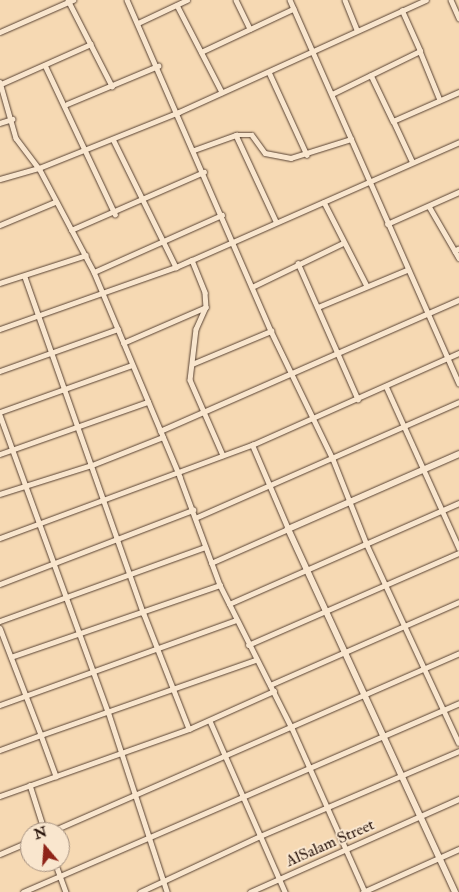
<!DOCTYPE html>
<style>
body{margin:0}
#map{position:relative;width:459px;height:892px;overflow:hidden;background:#f6d9b3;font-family:"IM FELL Double Pica",serif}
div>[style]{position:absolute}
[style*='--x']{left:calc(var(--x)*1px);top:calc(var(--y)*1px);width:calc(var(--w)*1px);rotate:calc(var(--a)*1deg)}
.roads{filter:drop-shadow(0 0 1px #584233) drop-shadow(0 0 1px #584233)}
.street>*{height:4.5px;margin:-2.25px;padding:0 2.25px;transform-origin:2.25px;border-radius:2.25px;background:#f9e6ce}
.secondary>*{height:6px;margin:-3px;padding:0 3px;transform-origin:3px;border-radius:3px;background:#f9e6ce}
span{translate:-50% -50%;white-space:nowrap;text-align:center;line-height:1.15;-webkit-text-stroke:4px #f9e6ce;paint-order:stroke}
.street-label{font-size:16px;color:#241008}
.north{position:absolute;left:20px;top:822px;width:50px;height:50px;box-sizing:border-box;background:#f9e6ce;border:1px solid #a4907f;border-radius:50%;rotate:342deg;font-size:14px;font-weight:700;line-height:20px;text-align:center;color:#241008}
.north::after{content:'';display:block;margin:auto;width:18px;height:22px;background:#8f2418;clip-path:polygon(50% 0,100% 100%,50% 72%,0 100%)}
</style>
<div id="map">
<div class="roads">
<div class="street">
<div style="--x:68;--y:0;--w:97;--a:62.9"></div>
<div style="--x:127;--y:0;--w:361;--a:66.5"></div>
<div style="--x:271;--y:331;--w:142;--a:64.2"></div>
<div style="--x:333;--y:459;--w:92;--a:68.4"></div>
<div style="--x:367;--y:545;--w:218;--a:65.1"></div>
<div style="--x:236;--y:0;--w:32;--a:64"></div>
<div style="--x:290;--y:0;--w:419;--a:66.2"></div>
<div style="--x:345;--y:0;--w:32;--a:68"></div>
<div style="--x:451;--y:0;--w:20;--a:66"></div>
<div style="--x:177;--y:5;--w:98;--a:62.7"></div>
<div style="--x:138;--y:23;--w:54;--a:-25.1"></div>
<div style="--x:0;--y:32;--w:80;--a:-23.7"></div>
<div style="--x:420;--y:51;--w:53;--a:67.8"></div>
<div style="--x:201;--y:52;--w:102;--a:-25.1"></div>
<div style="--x:45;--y:65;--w:165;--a:64.8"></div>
<div style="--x:269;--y:72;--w:91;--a:65.4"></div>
<div style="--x:371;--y:75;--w:51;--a:64.4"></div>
<div style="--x:0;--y:82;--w:58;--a:74.1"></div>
<div style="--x:16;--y:138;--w:38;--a:53"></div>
<div style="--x:39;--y:168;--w:118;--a:62.1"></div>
<div style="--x:94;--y:272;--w:222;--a:67.2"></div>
<div style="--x:180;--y:477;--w:115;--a:69.7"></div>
<div style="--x:220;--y:585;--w:160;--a:63.3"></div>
<div style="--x:292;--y:728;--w:180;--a:66"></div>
<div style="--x:1;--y:84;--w:98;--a:-24"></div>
<div style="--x:332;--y:94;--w:98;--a:-26"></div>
<div style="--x:420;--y:51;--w:44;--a:-114.2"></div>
<div style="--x:67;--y:104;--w:99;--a:-22.7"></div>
<div style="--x:0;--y:123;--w:13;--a:-18"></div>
<div style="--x:236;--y:135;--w:95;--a:65.1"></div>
<div style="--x:113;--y:139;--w:143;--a:63.8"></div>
<div style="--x:176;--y:267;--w:17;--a:-24"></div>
<div style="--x:192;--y:260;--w:35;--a:68"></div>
<div style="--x:205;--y:293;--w:14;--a:86"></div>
<div style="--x:206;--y:307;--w:24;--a:114"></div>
<div style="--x:196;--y:329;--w:51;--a:96.7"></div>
<div style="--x:190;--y:380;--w:82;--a:66.3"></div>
<div style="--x:194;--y:150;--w:45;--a:-19.7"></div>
<div style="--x:236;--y:135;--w:16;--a:0"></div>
<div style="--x:252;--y:135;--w:22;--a:54"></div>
<div style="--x:265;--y:153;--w:26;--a:11"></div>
<div style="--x:291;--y:158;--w:63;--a:-17.6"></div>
<div style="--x:412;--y:162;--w:45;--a:-114.9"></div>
<div style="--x:393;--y:121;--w:72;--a:-23.7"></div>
<div style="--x:0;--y:179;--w:41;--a:-15.8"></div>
<div style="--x:39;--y:168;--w:151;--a:-21.8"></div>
<div style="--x:179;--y:112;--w:271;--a:-24.4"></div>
<div style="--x:324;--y:202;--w:94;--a:62.9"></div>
<div style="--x:429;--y:206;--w:52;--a:60"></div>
<div style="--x:387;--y:224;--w:79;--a:-24"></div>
<div style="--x:0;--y:225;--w:60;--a:-22.7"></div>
<div style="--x:71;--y:230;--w:145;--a:-23.6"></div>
<div style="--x:459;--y:249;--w:4;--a:153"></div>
<div style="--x:455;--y:251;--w:8;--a:60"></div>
<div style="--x:192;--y:260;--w:292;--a:-23.8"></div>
<div style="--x:298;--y:263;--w:149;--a:66.2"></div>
<div style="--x:94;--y:272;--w:140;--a:-24"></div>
<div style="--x:25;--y:277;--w:357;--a:70.6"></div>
<div style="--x:144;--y:614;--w:123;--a:68.6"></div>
<div style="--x:0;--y:283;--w:90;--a:-18"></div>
<div style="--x:254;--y:286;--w:99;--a:-25.8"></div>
<div style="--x:318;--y:307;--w:96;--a:-22.6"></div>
<div style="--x:0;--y:329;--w:187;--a:-19.4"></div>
<div style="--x:123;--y:343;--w:90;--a:-23.4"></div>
<div style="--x:192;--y:364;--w:86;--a:-22.7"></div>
<div style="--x:0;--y:371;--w:125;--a:-19.6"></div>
<div style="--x:386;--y:386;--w:178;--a:65.7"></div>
<div style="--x:0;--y:412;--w:140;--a:-19.6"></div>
<div style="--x:0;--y:415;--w:315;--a:70"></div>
<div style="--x:108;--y:711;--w:190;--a:71.9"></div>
<div style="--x:160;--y:431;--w:326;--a:-23.7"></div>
<div style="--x:0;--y:454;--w:157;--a:-19.4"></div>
<div style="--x:0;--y:494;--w:96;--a:-17.5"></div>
<div style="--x:92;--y:465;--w:76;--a:-21.5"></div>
<div style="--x:195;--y:518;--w:288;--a:-23.7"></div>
<div style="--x:0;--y:538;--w:269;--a:-20.3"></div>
<div style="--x:252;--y:445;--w:227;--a:-24"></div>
<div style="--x:211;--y:563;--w:84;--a:-23.8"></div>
<div style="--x:288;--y:529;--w:91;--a:-113.2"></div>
<div style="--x:0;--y:584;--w:207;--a:-21"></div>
<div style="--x:229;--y:604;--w:251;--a:-23.7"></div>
<div style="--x:0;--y:621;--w:218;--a:-19.8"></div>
<div style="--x:0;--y:628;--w:115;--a:69"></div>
<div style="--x:41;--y:735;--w:227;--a:-19.3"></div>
<div style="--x:248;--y:645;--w:230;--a:-23.6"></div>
<div style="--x:11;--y:657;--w:221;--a:-19"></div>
<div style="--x:270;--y:685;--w:206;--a:-23.7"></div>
<div style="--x:0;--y:705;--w:251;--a:-19.8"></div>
<div style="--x:210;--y:721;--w:187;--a:66.3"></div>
<div style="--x:0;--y:750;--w:44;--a:-20.1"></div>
<div style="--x:41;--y:735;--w:44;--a:69.9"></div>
<div style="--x:30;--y:785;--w:49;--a:72.3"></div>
<div style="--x:0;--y:796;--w:201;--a:-19.5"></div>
<div style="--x:189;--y:729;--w:93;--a:-24.1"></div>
<div style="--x:50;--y:832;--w:446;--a:-23.6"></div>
<div style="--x:0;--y:854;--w:33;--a:-23"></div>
<div style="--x:55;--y:862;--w:32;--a:70"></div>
<div style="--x:23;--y:892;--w:475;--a:-23.4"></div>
<div style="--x:140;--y:892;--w:132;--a:-25"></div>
<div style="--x:260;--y:836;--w:216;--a:-23.1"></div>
<div style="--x:250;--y:892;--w:229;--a:-24"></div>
<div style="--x:363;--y:892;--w:105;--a:-24.1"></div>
</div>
<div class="secondary">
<div style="--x:455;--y:892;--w:400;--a:-114.7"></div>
<div style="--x:288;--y:529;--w:187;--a:-23.7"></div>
</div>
</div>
<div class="street-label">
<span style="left:330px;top:843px;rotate:-24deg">AlSalam Street</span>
</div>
<div class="north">N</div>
</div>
